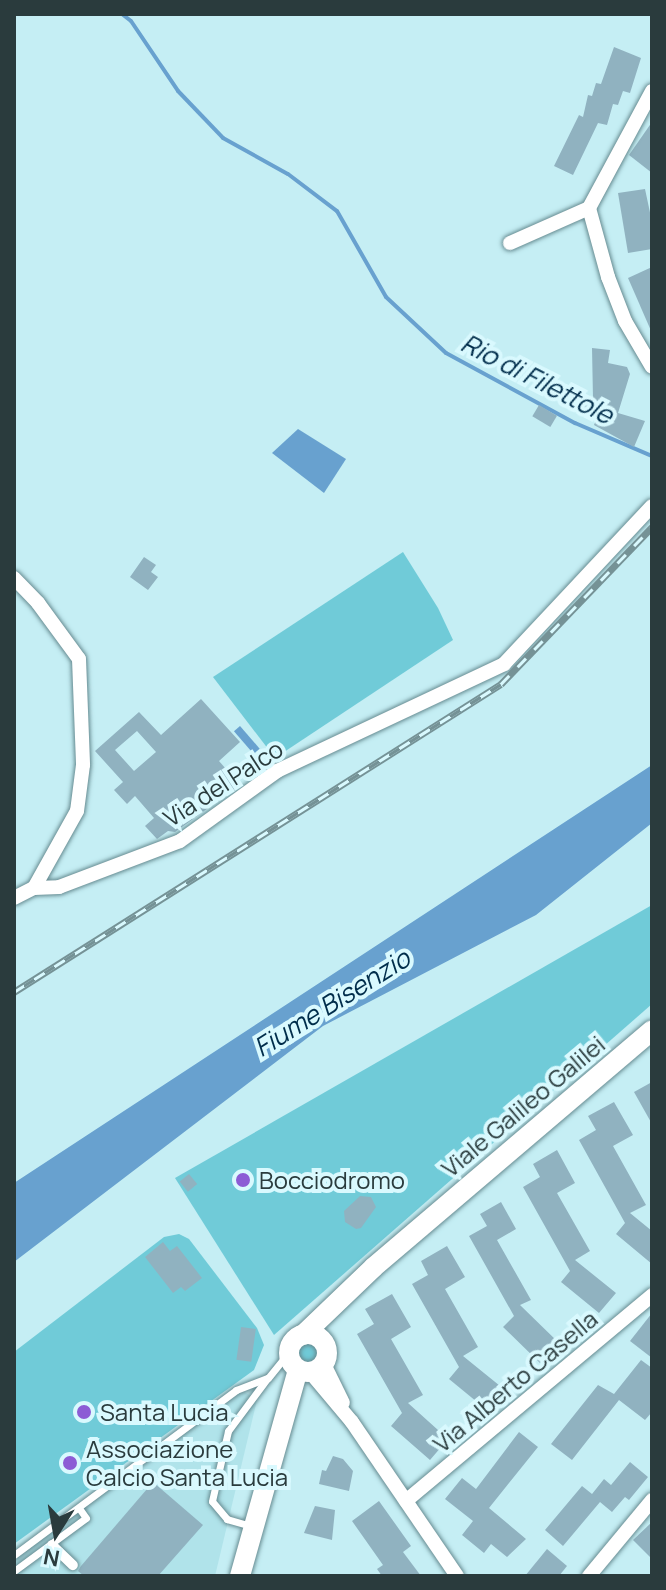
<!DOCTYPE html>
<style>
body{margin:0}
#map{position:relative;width:666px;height:1590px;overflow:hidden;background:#c5eef4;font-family:Manrope,sans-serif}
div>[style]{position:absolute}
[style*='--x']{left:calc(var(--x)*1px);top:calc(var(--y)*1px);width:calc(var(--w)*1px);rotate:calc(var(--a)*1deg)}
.built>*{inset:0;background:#b0e3ea}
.green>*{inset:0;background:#70cbd8}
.round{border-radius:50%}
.water>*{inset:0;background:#68a1cf;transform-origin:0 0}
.stream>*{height:4px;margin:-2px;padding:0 2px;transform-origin:2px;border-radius:2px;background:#68a1cf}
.building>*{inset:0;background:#90b2c0;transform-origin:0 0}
.roads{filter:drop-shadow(0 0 2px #668b91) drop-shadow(0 0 2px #668b91)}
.service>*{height:7px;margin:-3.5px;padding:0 3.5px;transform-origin:3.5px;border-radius:3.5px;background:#fff}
.pedestrian>*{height:10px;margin:-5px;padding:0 5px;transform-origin:5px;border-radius:5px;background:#fff}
.minor>*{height:14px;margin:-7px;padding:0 7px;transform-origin:7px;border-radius:7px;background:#fff}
.secondary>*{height:20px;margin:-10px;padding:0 10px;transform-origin:10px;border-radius:10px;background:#fff}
.secondary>.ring{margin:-10px;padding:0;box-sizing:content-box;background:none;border:20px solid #fff;border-radius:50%}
.rail>*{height:7px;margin-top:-3.5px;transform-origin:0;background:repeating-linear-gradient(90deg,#d9f9fe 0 12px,#759296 0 24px);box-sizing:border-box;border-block:2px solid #759296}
.dots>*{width:22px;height:22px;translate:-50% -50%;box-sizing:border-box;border:4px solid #d9f9fe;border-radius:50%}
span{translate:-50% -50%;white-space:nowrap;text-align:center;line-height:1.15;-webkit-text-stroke:8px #d9f9fe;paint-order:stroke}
.street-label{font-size:24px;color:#2a3b3d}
.poi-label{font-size:24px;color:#2a3b3d}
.left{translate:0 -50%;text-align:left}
.water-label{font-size:26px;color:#002d4b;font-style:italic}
.frame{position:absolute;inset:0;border:16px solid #2a3b3d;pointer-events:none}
.north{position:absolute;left:16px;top:1494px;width:80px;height:80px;-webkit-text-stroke:6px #d9f9fe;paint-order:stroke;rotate:191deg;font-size:22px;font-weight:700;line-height:32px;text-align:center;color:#2a3b3d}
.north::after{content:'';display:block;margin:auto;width:28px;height:36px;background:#2a3b3d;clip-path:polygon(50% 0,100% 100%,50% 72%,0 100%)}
</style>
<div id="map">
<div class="built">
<div style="clip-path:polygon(243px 1391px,257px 1400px,215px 1576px,14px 1576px,14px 1551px)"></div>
</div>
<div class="green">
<div style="clip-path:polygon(403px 552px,438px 608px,453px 640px,275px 758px,213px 677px)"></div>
<div style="clip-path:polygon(652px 905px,652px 1004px,274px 1335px,175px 1178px)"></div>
<div style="clip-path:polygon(179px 1234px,189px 1239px,257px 1328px,264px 1345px,254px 1370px,14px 1544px,14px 1352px,164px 1237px)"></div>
<div class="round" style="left:298px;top:1344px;width:20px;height:20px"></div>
</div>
<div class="water">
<div style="clip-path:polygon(298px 429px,346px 459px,324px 493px,272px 453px)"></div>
<div style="left:240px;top:726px;width:30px;height:8px;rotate:49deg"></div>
<div style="clip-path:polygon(652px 765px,652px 823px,536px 915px,323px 1026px,14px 1262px,14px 1183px)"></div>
</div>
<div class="stream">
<div style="--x:122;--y:14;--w:11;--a:38"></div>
<div style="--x:131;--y:21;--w:84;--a:56.1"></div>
<div style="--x:178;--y:91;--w:65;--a:46.2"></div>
<div style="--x:223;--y:138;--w:74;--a:29"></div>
<div style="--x:288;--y:174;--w:61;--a:37.1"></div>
<div style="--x:337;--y:211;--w:99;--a:60.3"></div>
<div style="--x:386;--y:297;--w:82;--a:43"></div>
<div style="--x:446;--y:353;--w:147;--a:28.5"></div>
<div style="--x:575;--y:423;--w:84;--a:23.2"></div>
</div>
<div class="building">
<div style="clip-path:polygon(614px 47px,641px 58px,630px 93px,623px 91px,618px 105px,613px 104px,607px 125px,598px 123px,573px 175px,554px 166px,579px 115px,583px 117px,588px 95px,592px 96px,596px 83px,601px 84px)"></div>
<div style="clip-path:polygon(652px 122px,652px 173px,629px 155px)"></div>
<div style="clip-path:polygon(645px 189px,652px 222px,652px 249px,628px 253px,618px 193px)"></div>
<div style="clip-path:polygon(652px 267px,652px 333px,628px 278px)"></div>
<div style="clip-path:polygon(592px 348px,610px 350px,608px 363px,627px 367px,630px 374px,618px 413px,645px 421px,634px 447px,594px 425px,599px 413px,578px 412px,580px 398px,593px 399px)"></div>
<div style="left:539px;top:405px;width:21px;height:13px;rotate:31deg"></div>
<div style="clip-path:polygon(144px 557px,156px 565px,151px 572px,158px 577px,148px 590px,130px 577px)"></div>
<div style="clip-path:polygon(evenodd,201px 699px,240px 742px,219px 761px,240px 785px,175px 832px,168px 831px,157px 839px,145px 826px,154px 818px,135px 796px,127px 804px,114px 790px,123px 782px,95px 751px,139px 712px,161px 735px,201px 699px,137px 731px,156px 752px,134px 771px,115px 750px,137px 731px)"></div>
<div style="clip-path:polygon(652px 1082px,652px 1124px,634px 1092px)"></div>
<div style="clip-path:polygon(614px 1102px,633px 1135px,613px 1146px,646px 1205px,630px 1213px,652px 1231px,652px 1264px,616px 1234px,625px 1223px,579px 1140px,596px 1130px,588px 1116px)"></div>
<div style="clip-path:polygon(557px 1150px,575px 1183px,557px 1193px,590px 1251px,575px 1260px,616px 1293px,599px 1313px,561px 1282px,570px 1271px,523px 1187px,540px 1177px,533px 1164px)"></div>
<div style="left:189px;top:1174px;width:13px;height:12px;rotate:51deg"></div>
<div style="clip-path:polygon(360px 1196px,371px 1197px,376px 1207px,361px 1228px,356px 1229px,345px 1222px,344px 1211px)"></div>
<div style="clip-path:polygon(501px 1202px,516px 1229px,497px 1240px,531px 1300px,520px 1305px,559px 1343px,540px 1363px,503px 1327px,514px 1316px,469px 1236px,487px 1226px,480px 1214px)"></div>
<div style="clip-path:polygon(163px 1242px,170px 1251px,177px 1246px,202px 1278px,185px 1291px,181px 1287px,173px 1293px,145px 1257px)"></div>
<div style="clip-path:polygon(447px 1246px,465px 1277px,445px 1289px,478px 1347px,463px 1356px,505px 1390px,488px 1411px,449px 1379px,459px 1367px,412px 1284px,428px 1275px,421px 1261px)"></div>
<div style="clip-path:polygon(392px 1294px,411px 1327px,391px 1339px,423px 1395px,408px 1403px,448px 1439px,430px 1460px,391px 1426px,402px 1413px,357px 1334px,374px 1324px,365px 1309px)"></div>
<div style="clip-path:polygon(652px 1313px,652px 1358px,630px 1341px)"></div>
<div style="left:241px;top:1327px;width:15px;height:33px;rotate:8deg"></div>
<div style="clip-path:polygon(641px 1360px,652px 1368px,652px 1412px,645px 1420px,619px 1400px,572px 1460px,551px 1444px,598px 1385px,614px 1394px)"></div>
<div style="clip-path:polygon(519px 1432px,538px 1447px,489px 1508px,526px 1539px,507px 1557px,491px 1544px,484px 1553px,462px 1535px,473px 1521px,445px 1499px,462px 1478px,476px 1489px)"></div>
<div style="clip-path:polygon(333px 1456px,343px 1459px,353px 1471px,349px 1491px,319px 1484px,322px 1470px,326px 1471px)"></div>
<div style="clip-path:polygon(630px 1462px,648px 1477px,629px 1500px,625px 1497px,612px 1512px,600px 1502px,563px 1546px,545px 1530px,582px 1486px,592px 1494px,604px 1479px,611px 1485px)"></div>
<div style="clip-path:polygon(153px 1482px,203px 1525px,158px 1576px,84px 1576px,78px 1571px,81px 1566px)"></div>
<div style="clip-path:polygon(379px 1501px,411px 1546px,403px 1552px,421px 1576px,382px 1576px,377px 1569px,383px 1565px,352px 1521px)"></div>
<div style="clip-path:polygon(315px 1506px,335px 1510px,332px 1540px,304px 1533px)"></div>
<div style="clip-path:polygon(652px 1522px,652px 1559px,633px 1540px)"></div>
<div style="clip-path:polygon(547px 1549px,567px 1566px,559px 1576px,525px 1576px)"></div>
</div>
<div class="roads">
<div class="service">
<div style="--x:251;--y:1526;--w:25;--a:-164"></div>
<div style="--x:227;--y:1519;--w:23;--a:-130"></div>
<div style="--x:212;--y:1501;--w:72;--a:-77.1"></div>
<div style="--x:228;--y:1431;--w:64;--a:-53.3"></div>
<div style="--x:14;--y:1555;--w:277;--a:-36.6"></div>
<div style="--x:236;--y:1390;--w:34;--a:-21"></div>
<div style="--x:268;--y:1378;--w:32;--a:-51"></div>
<div style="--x:14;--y:1571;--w:89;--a:-36.4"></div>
<div style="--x:86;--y:1518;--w:12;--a:-125"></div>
</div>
<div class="pedestrian">
<div style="--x:52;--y:1545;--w:29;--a:44"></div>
</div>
<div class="minor">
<div style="--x:652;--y:91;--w:133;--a:118.3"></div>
<div style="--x:589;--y:208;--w:72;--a:74.6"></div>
<div style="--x:608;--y:277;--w:47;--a:68.9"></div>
<div style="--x:625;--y:321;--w:53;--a:59.6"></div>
<div style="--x:510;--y:243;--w:86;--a:-23.9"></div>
<div style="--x:14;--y:578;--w:35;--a:46"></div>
<div style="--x:38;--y:603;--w:69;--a:53.8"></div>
<div style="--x:79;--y:659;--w:106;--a:87.8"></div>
<div style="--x:83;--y:765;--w:46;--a:97.4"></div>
<div style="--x:77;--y:811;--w:88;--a:119.2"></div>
<div style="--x:34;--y:888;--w:25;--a:-2"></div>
<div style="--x:59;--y:887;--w:129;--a:-20.8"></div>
<div style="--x:180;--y:841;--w:120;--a:-35.8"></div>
<div style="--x:277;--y:771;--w:251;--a:-25.2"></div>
<div style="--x:504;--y:664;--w:216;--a:-46.9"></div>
<div style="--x:14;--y:898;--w:22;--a:-27"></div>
<div style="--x:324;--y:1364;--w:43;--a:64"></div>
<div style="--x:310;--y:1372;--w:65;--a:50"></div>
<div style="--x:352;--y:1422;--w:186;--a:55.7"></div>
<div style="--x:406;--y:1501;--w:321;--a:-39.9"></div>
<div style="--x:589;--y:1576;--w:99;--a:-50.3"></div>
</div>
<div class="secondary">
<div class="ring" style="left:289px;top:1334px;width:18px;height:18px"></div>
<div style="--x:303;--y:1335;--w:98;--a:-43.8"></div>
<div style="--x:374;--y:1267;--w:365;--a:-40.4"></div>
<div style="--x:240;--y:1576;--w:214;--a:-74.3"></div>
</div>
</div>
<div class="rail">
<div style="--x:14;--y:992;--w:576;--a:-32.31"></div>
<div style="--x:501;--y:684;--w:218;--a:-46.1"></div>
</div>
<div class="dots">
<div style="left:243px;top:1180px;background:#8c5cd5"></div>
<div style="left:84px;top:1412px;background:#8c5cd5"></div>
<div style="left:70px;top:1463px;background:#8c5cd5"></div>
</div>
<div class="street-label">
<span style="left:223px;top:783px;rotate:-33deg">Via del Palco</span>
<span style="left:523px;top:1106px;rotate:-40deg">Viale Galileo Galilei</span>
<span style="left:515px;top:1381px;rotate:-40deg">Via Alberto Casella</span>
</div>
<div class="poi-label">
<span class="left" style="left:259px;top:1180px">Bocciodromo</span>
<span class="left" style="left:100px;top:1412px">Santa Lucia</span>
<span class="left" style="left:86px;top:1463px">Associazione<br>Calcio Santa Lucia</span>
</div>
<div class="water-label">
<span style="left:537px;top:379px;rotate:27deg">Rio di Filettole</span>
<span style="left:332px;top:1003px;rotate:-32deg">Fiume Bisenzio</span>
</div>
<div class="frame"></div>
<div class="north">N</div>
</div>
